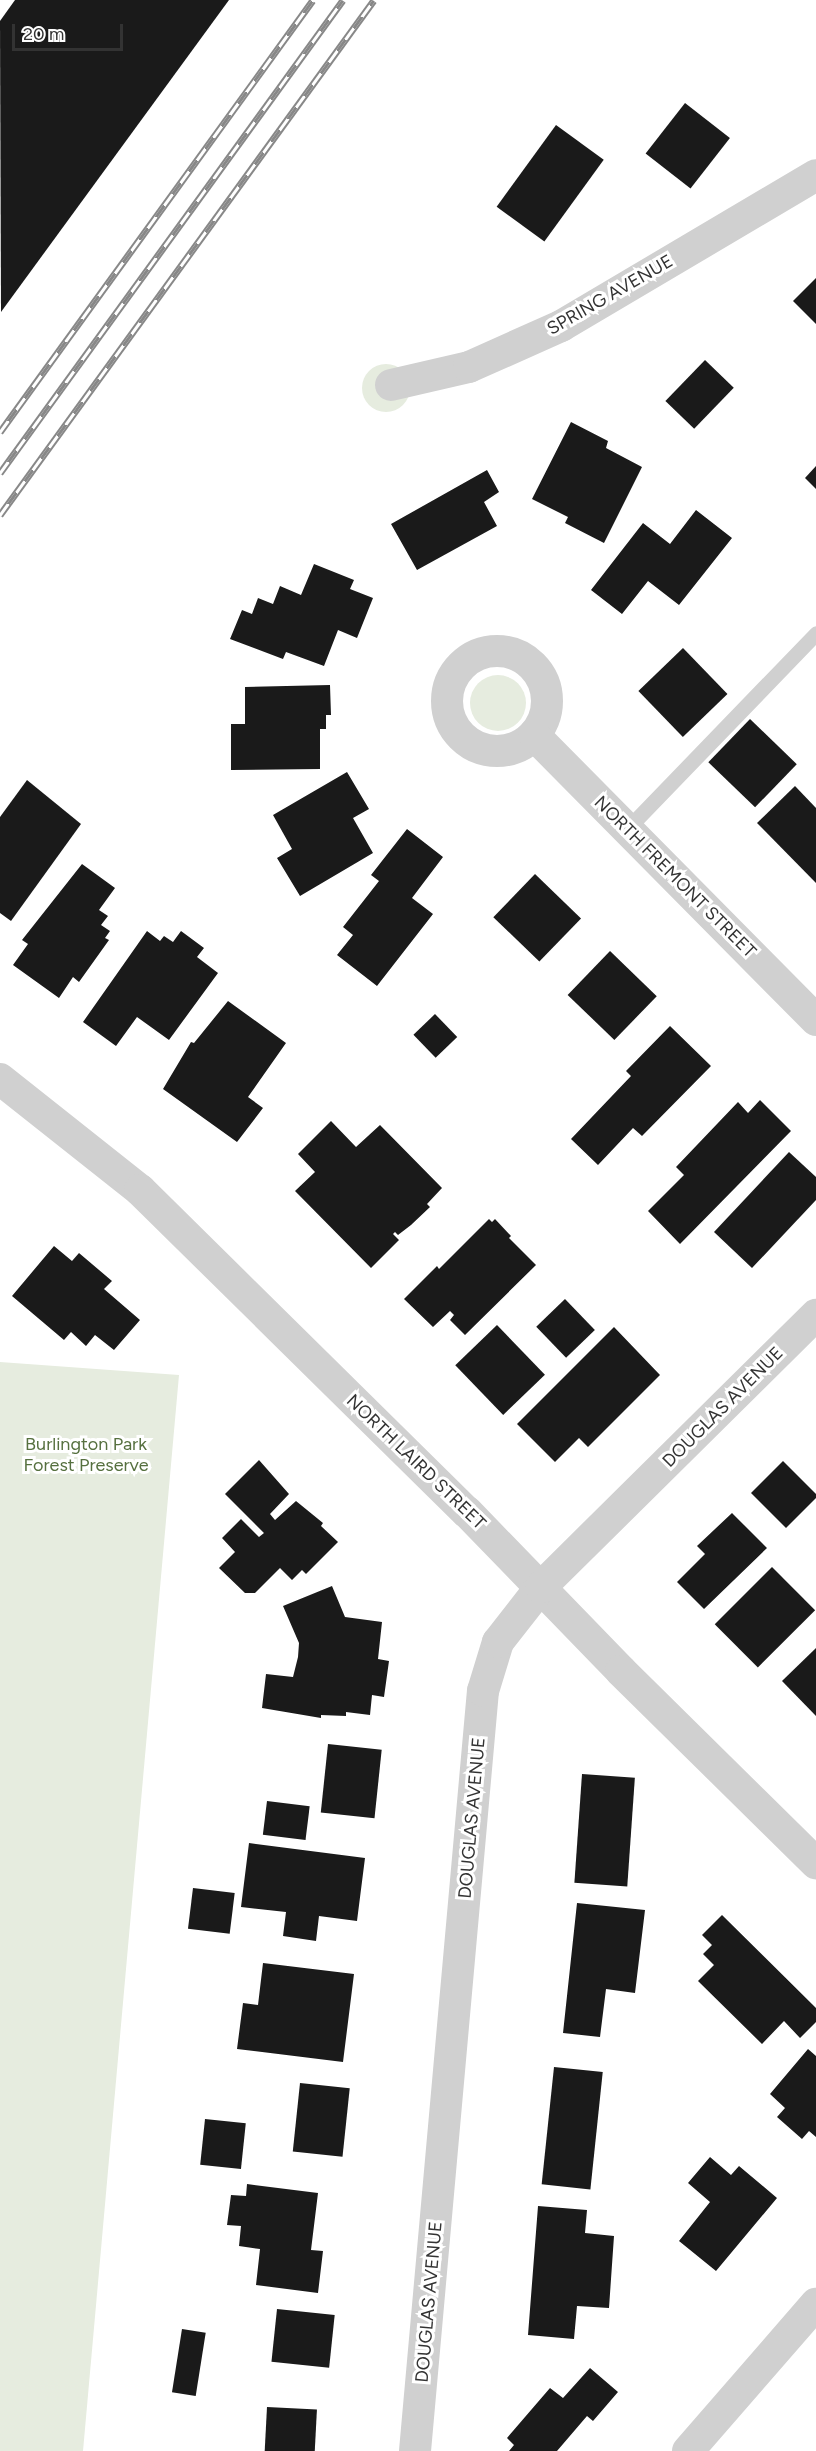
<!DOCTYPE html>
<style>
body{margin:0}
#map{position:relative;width:816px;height:2451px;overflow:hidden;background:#fff;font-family:Figtree,sans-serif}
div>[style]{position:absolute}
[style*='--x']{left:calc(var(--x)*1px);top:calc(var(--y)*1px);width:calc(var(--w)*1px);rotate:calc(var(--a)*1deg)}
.green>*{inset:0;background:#e6ecdf}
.round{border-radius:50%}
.building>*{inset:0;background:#1a1a1a;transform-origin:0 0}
.lane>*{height:15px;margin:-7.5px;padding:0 7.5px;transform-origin:7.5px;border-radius:7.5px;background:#d0d0d0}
.street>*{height:32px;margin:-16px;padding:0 16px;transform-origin:16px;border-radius:16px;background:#d0d0d0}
.street>.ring{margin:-16px;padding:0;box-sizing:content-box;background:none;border:32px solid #d0d0d0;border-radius:50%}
.rail>*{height:7px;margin-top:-3.5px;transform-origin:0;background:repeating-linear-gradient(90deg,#fff 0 14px,#888 0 28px);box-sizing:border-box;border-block:2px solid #888}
span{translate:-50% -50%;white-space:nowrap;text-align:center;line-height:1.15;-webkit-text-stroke:6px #fff;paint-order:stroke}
.street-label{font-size:18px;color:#333}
.park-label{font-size:18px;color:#56703f}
.scale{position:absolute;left:12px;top:24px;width:111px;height:27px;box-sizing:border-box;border:3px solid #333;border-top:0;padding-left:8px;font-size:18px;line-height:21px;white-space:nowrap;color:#333;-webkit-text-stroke:4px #fff;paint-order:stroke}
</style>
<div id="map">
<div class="green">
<div class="round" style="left:362px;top:364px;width:48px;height:48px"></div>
<div class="round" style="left:470px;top:675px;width:56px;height:56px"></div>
<div style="clip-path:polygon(0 1362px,179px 1375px,83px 2451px,0 2451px)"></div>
</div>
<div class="building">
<div style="clip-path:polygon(15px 0,229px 0,1px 312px,0 21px)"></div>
<div style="left:685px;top:103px;width:57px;height:64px;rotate:38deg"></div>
<div style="left:556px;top:125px;width:59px;height:101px;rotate:36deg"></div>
<div style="clip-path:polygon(816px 278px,816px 324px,793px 301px)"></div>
<div style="left:705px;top:360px;width:40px;height:57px;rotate:44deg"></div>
<div style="clip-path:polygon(571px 422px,608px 441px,606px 448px,642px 467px,604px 543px,565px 523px,568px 517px,532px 499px)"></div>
<div style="clip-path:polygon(816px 466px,816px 489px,805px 478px)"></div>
<div style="clip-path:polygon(487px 470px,499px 492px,484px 502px,497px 526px,417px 570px,391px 524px)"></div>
<div style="clip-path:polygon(696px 510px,732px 538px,679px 605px,648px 581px,622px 614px,591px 590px,643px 523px,670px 544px)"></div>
<div style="clip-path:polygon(314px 564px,354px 580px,350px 589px,373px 598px,357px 638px,338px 630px,324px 666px,286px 652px,283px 659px,230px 639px,242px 610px,252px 614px,258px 598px,273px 604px,280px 586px,301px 595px)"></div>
<div style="left:683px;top:648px;width:64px;height:62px;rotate:46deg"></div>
<div style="clip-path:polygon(330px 685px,331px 715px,326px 715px,326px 729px,320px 729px,320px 769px,231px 770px,231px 724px,245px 724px,245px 687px)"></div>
<div style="left:750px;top:719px;width:65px;height:60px;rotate:44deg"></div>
<div style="clip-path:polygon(347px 772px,369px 809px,353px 818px,373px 853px,300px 896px,277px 858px,292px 849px,273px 815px)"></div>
<div style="clip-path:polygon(27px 780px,81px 824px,11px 921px,0 913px,0 817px)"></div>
<div style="clip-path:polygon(795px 786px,816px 808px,816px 883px,757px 823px)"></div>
<div style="clip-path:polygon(407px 829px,443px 857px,412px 898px,433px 914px,377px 986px,337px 955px,353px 935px,343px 927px,379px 881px,371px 875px)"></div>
<div style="clip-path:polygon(82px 864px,115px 888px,99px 910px,108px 916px,101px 925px,110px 931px,105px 938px,109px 940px,79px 982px,73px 977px,59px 998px,13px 965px,28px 944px,22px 940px)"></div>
<div style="left:535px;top:874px;width:64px;height:60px;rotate:44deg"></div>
<div style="clip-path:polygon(147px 931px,160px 941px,164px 936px,173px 942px,181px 931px,204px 948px,197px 957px,218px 973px,169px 1040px,137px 1017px,116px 1046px,83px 1022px)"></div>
<div style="left:610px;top:951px;width:65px;height:61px;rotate:44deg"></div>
<div style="clip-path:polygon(228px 1001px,286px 1043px,248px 1097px,263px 1108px,237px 1142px,163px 1089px,191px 1042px,194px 1043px)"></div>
<div style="left:435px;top:1014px;width:32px;height:30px;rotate:46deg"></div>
<div style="clip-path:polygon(670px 1026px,711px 1066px,642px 1136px,633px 1128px,598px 1165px,571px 1139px,631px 1076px,626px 1071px)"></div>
<div style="clip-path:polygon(760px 1100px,791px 1131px,680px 1244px,648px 1211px,684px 1175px,676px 1167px,738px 1102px,748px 1113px)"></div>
<div style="clip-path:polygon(331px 1121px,356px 1147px,380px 1125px,442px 1188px,427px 1204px,430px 1207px,411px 1225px,398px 1235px,395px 1232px,393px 1234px,399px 1240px,371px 1268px,295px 1191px,315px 1172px,298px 1154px)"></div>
<div style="clip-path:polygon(789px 1152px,816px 1177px,816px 1200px,752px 1268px,714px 1232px)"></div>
<div style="clip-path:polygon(489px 1219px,492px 1222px,495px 1219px,511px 1236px,509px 1238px,536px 1265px,465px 1335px,450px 1320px,454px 1315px,450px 1311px,433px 1327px,404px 1299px,437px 1266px,439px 1269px)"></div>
<div style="clip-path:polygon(54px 1246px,72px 1261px,79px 1253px,112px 1281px,104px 1289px,140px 1320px,114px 1350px,95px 1335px,86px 1346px,71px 1332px,64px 1340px,12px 1296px)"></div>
<div style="left:565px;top:1299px;width:43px;height:40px;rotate:46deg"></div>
<div style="left:497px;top:1325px;width:69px;height:58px;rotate:46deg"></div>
<div style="clip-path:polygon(614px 1327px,660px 1375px,588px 1447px,579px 1438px,555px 1462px,517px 1424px)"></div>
<div style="clip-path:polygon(259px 1460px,289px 1494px,270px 1514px,275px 1520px,296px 1501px,323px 1523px,321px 1526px,338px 1542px,306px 1574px,302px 1570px,292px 1580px,280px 1568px,255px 1593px,245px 1593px,219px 1568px,235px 1552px,222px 1538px,241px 1519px,259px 1537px,264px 1533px,225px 1494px)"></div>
<div style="clip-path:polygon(783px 1461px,816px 1494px,816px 1498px,786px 1528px,751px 1493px)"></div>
<div style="clip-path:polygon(732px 1513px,767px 1548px,704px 1609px,677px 1582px,705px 1554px,697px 1546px)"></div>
<div style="left:772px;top:1567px;width:61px;height:81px;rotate:45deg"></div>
<div style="clip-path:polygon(332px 1586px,345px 1617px,382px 1622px,378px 1659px,389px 1661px,384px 1697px,372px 1695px,370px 1715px,346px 1712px,346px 1716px,321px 1715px,321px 1718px,262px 1708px,266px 1674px,293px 1677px,298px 1657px,299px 1643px,283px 1606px)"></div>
<div style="clip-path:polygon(816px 1648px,816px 1716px,782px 1681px)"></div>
<div style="left:328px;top:1744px;width:54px;height:69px;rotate:6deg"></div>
<div style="left:582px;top:1774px;width:53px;height:109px;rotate:4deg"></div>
<div style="left:267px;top:1801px;width:43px;height:34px;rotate:7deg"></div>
<div style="clip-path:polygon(249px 1843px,365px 1858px,357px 1921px,319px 1916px,316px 1941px,283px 1936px,286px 1912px,241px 1907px)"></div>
<div style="left:193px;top:1888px;width:42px;height:41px;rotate:7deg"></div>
<div style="clip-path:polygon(577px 1903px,645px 1910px,635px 1993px,606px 1989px,600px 2037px,563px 2033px)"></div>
<div style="clip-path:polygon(722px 1915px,816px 2008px,816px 2022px,800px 2038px,784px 2021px,762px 2044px,698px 1981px,714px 1965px,703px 1954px,712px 1945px,702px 1935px)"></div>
<div style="clip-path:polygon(263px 1963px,354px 1974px,343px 2062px,237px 2049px,243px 2003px,258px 2005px)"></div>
<div style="clip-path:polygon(808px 2049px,816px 2056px,816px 2137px,809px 2131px,802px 2139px,777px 2117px,785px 2108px,770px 2094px)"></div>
<div style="left:554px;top:2067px;width:49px;height:118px;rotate:6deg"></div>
<div style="left:300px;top:2083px;width:50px;height:69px;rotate:6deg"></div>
<div style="left:205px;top:2119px;width:41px;height:46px;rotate:6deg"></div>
<div style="clip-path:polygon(710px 2157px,731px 2175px,739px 2166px,777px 2198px,716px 2271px,679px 2241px,710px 2202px,688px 2183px)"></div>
<div style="clip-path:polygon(247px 2184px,318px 2193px,311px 2250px,323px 2251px,318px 2293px,256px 2285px,260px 2249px,239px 2246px,241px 2226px,227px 2225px,231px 2195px,246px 2196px)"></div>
<div style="clip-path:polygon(538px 2206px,587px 2210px,585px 2233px,614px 2236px,609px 2308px,577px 2306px,574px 2339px,528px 2335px)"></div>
<div style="left:277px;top:2309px;width:58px;height:53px;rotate:6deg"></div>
<div style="left:182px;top:2329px;width:24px;height:64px;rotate:9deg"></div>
<div style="clip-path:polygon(590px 2368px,618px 2392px,593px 2421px,587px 2416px,557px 2451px,509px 2451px,514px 2445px,507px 2438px,550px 2388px,563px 2398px)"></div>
<div style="left:267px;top:2407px;width:50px;height:44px;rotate:3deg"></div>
</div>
<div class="lane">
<div style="--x:627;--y:829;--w:272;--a:-46"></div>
</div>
<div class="street">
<div style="--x:391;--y:385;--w:80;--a:-13"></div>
<div style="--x:469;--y:367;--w:101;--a:-24"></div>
<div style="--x:561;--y:326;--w:296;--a:-30.6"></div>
<div class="ring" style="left:447px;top:651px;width:68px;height:68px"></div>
<div style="--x:534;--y:735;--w:401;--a:45.3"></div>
<div style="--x:0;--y:1079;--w:179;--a:38.4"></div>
<div style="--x:140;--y:1190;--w:459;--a:44.6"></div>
<div style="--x:467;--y:1512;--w:221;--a:45.9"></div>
<div style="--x:621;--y:1671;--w:274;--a:44.6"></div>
<div style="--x:415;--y:2451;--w:763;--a:-84.89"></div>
<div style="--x:483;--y:1691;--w:51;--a:-73"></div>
<div style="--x:498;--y:1642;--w:70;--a:-52"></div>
<div style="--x:541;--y:1587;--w:387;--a:-44.7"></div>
<div style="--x:688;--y:2451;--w:195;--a:-49"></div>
</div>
<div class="rail">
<div style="--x:0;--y:432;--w:533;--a:-54.08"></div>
<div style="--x:0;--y:473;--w:584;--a:-54.05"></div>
<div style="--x:0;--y:515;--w:636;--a:-54.01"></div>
</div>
<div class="street-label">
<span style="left:610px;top:295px;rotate:-30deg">SPRING AVENUE</span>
<span style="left:675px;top:877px;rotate:45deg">NORTH FREMONT STREET</span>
<span style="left:723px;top:1407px;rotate:-45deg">DOUGLAS AVENUE</span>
<span style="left:416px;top:1462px;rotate:44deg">NORTH LAIRD STREET</span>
<span style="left:472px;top:1818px;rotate:-85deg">DOUGLAS AVENUE</span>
<span style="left:429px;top:2302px;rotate:-85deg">DOUGLAS AVENUE</span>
</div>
<div class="park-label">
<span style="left:86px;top:1455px">Burlington Park<br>Forest Preserve</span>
</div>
<div class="scale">20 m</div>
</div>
